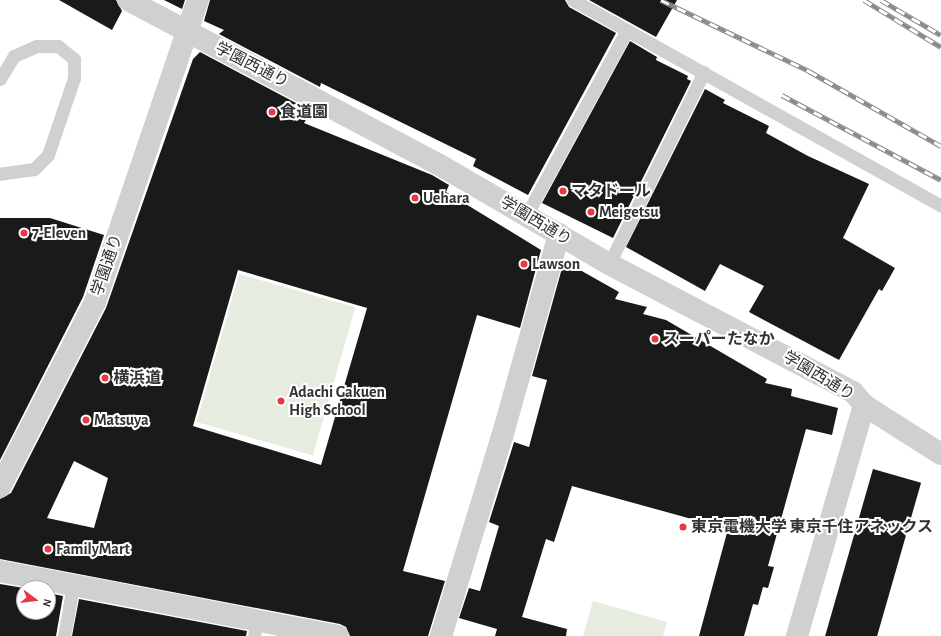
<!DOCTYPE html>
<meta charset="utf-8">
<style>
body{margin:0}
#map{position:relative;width:941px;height:636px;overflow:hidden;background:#fff;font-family:"Alegreya Sans","Noto Sans JP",sans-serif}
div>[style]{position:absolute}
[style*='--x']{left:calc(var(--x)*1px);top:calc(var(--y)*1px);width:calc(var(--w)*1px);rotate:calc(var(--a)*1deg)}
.green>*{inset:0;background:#e6ecdf;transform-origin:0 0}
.building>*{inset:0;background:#1a1a1a;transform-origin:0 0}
.lane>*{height:13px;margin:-6.5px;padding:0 6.5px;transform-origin:6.5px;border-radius:6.5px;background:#d0d0d0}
.street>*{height:22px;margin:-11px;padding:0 11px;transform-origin:11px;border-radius:11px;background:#d0d0d0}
.rail>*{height:4.5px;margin-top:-2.25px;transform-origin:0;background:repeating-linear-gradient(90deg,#fff 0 9px,#888 0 18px);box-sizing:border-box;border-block:1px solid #888}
.dots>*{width:11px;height:11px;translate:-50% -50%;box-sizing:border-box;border:2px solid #fff;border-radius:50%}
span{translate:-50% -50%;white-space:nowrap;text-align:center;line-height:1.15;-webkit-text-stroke:4px #fff;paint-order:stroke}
.street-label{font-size:16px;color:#333}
.poi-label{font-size:16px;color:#333;font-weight:700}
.left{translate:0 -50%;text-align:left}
.north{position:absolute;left:16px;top:580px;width:40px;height:40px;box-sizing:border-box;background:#fff;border:1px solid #adadad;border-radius:50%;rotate:105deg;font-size:11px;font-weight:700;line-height:16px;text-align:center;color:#333}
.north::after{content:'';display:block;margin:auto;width:14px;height:18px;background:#e63946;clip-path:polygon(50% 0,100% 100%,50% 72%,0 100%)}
</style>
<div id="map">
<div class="green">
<div style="left:239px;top:274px;width:121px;height:154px;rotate:16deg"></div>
<div style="clip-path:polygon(593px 601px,667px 622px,663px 636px,583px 636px)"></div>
</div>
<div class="building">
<div style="clip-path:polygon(59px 0,116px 0,122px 11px,112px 30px)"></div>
<div style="clip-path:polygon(164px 0,185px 0,182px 9px)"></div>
<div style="clip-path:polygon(210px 0,565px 0,569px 7px,616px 33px,528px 195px,473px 166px,476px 159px,321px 83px,320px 87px,219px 34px,224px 30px,204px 21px)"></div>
<div style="clip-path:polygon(589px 0,677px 0,656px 37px)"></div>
<div style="clip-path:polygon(630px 41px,657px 57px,656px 60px,688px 76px,687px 79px,691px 81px,613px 238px,542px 203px)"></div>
<div style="clip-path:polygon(evenodd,200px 52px,311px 111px,304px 123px,432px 175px,449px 185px,446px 192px,541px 250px,520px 328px,477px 315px,403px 571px,445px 581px,428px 636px,350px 636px,346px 627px,340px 624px,0 559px,0 499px,11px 493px,106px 308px,193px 59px,200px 52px,238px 270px,367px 308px,321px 465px,193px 426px,238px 270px,200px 52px,74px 461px,108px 478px,94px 528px,47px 518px,74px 461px)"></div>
<div style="clip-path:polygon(705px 89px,725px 100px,723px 103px,769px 126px,766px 133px,808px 156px,869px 184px,843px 238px,895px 268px,882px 291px,879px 289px,839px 360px,749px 312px,764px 286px,720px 264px,705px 291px,626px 247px)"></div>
<div style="clip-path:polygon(0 218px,50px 218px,104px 235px,83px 297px,0 460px)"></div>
<div style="clip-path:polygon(564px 261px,619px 292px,615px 299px,647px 307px,643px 314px,666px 320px,767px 379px,765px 383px,792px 389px,791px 396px,838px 408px,832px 435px,806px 429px,768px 566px,774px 567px,768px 588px,763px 587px,758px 605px,753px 604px,744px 636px,699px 636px,728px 529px,572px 486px,554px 542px,546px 539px,522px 617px,567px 629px,566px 636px,495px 636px,497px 629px,459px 618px,469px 588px,480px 591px,499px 526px,489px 522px,514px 442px,529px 447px,547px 380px,532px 376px)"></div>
<div style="left:873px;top:469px;width:50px;height:174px;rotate:16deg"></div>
<div style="clip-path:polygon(0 584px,24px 588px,24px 612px,48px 612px,48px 593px,63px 596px,56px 636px,0 636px)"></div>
<div style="clip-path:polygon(79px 599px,247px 631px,246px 636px,72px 636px)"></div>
</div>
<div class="lane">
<div style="--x:573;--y:0;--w:422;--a:29.2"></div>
<div style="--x:0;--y:79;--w:27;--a:-59"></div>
<div style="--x:14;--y:56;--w:24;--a:-24"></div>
<div style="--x:36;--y:46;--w:22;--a:0"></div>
<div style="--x:58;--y:46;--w:21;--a:39"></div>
<div style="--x:74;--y:59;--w:19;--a:90"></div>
<div style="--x:74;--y:78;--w:81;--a:108.7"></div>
<div style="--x:48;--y:155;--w:20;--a:135"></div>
<div style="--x:34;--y:169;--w:34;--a:172"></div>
<div style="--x:527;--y:214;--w:209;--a:-61.5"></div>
<div style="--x:609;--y:264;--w:214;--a:-63.7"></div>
<div style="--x:64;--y:636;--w:51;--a:-79.8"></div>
<div style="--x:254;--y:636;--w:15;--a:-79"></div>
</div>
<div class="street">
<div style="--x:128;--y:0;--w:351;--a:27.9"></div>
<div style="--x:438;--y:164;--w:198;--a:30.3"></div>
<div style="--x:609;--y:264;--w:276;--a:27.7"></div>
<div style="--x:853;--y:392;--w:17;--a:50"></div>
<div style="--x:864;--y:405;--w:91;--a:32.5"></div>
<div style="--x:0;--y:487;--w:208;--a:-62.8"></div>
<div style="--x:95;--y:302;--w:319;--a:-71.2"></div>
<div style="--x:0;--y:571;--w:344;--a:10.9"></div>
<div style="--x:441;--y:636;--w:208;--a:-73"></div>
<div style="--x:502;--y:437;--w:211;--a:-74.3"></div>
<div style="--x:797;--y:636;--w:241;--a:-73.8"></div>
</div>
<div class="rail">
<div style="--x:661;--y:0;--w:164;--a:25.6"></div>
<div style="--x:809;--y:71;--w:152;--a:29.6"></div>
<div style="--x:864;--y:0;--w:90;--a:31.4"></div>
<div style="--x:881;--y:0;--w:69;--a:30.3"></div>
<div style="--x:782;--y:95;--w:180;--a:28.1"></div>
</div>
<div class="dots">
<div style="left:272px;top:112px;background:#e63946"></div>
<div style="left:563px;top:191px;background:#e63946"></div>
<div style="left:415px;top:198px;background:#e63946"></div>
<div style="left:591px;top:212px;background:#e63946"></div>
<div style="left:24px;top:233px;background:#e63946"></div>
<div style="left:524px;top:264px;background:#e63946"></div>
<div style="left:655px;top:339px;background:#e63946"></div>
<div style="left:105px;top:378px;background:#e63946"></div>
<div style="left:281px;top:401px;background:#e63946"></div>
<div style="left:86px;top:420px;background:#e63946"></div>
<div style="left:683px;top:527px;background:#e63946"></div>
<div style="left:48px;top:549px;background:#e63946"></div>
</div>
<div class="street-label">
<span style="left:252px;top:65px;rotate:27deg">学園西通り</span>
<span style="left:536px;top:221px;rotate:31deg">学園西通り</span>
<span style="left:107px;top:265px;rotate:-71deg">学園通り</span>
<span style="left:819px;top:376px;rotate:31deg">学園西通り</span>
</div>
<div class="poi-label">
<span class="left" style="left:280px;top:112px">食道園</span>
<span class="left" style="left:571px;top:191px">マタドール</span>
<span class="left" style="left:423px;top:198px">Uehara</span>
<span class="left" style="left:599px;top:212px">Meigetsu</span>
<span class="left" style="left:32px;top:233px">7-Eleven</span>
<span class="left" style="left:532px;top:264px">Lawson</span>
<span class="left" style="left:663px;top:339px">スーパーたなか</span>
<span class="left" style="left:113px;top:378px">横浜道</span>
<span class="left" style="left:289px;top:401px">Adachi Gakuen<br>High School</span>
<span class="left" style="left:94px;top:420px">Matsuya</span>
<span class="left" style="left:691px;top:527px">東京電機大学 東京千住アネックス</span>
<span class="left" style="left:56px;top:549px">FamilyMart</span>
</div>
<div class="north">N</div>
</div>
